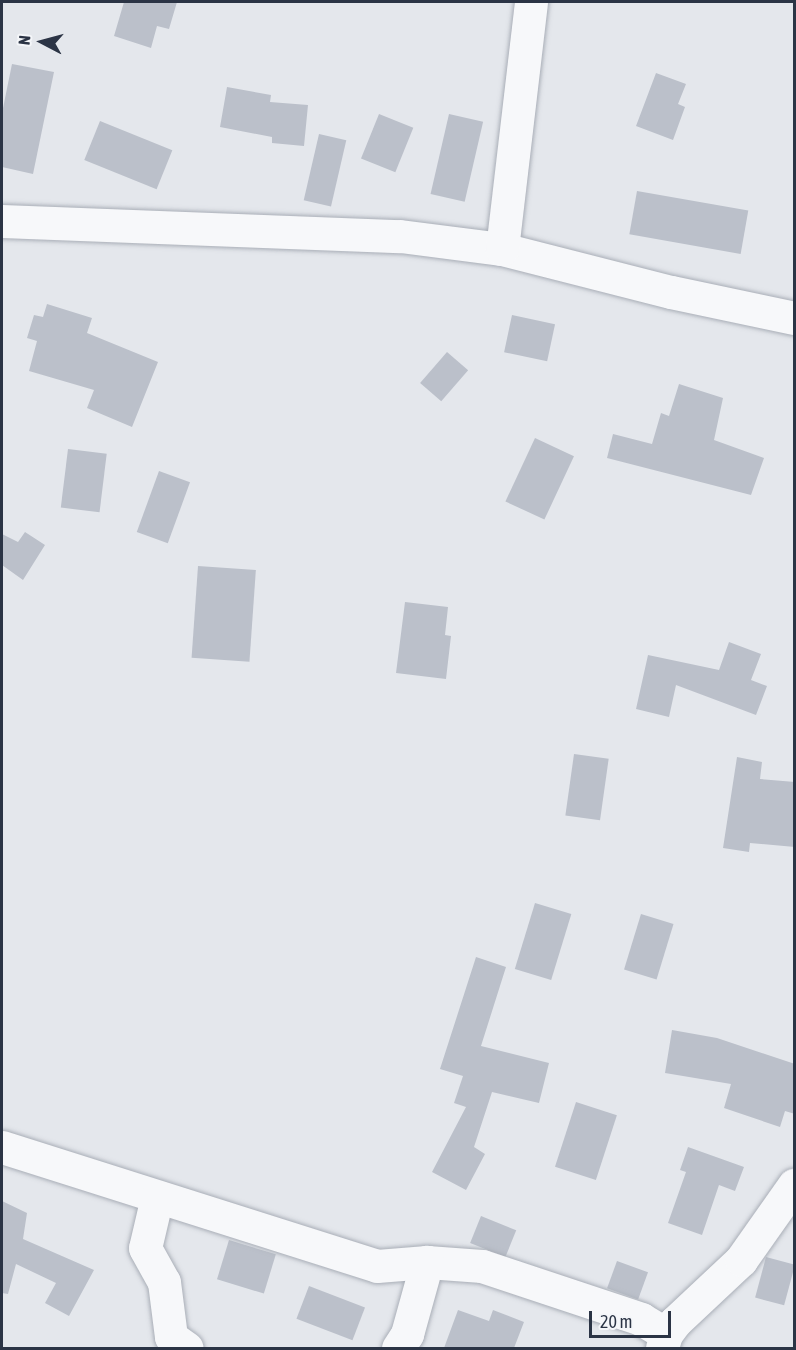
<!DOCTYPE html>
<style>
body{margin:0}
#map{position:relative;width:796px;height:1350px;overflow:hidden;background:#e4e7ec;font-family:"Asap Condensed",sans-serif}
div>[style]{position:absolute}
[style*='--x']{left:calc(var(--x)*1px);top:calc(var(--y)*1px);width:calc(var(--w)*1px);rotate:calc(var(--a)*1deg)}
.building>*{inset:0;background:#bbc0ca;transform-origin:0 0}
.roads{filter:drop-shadow(0 0 2px #a9aeb7) drop-shadow(0 0 2px #a9aeb7)}
.minor>*{height:33px;margin:-16.5px;padding:0 16.5px;transform-origin:16.5px;border-radius:16.5px;background:#f7f8fa}
span{translate:-50% -50%;white-space:nowrap;text-align:center;line-height:1.15;-webkit-text-stroke:4.5px #f4f6f9;paint-order:stroke}
.frame{position:absolute;inset:0;border:3px solid #2b3445;pointer-events:none}
.north{position:absolute;left:12px;top:12px;width:60px;height:60px;-webkit-text-stroke:4px #f4f6f9;paint-order:stroke;rotate:276deg;font-size:16px;font-weight:700;line-height:24px;text-align:center;color:#2b3445}
.north::after{content:'';display:block;margin:auto;width:21px;height:27px;background:#2b3445;clip-path:polygon(50% 0,100% 100%,50% 72%,0 100%)}
.scale{position:absolute;left:589px;top:1311px;width:82px;height:27px;box-sizing:border-box;border:3px solid #2b3445;border-top:0;padding-left:8px;font-size:18px;line-height:21px;white-space:nowrap;color:#2b3445;-webkit-text-stroke:4px #f4f6f9;paint-order:stroke}
</style>
<div id="map">
<div class="building">
<div style="clip-path:polygon(124px 2px,177px 2px,169px 29px,157px 26px,151px 48px,114px 36px)"></div>
<div style="clip-path:polygon(12px 64px,54px 72px,33px 174px,2px 167px,2px 113px)"></div>
<div style="clip-path:polygon(656px 73px,686px 84px,678px 104px,685px 107px,673px 140px,636px 126px)"></div>
<div style="clip-path:polygon(227px 87px,271px 95px,270px 102px,308px 105px,304px 146px,272px 143px,272px 137px,220px 127px)"></div>
<div style="left:379px;top:114px;width:37px;height:48px;rotate:22deg"></div>
<div style="left:449px;top:114px;width:35px;height:82px;rotate:13deg"></div>
<div style="left:100px;top:121px;width:78px;height:42px;rotate:22deg"></div>
<div style="left:319px;top:134px;width:28px;height:68px;rotate:13deg"></div>
<div style="left:637px;top:191px;width:113px;height:44px;rotate:10deg"></div>
<div style="clip-path:polygon(47px 304px,92px 318px,87px 333px,158px 362px,132px 427px,87px 408px,94px 390px,29px 371px,37px 341px,27px 338px,34px 315px,43px 317px)"></div>
<div style="left:512px;top:315px;width:44px;height:38px;rotate:12deg"></div>
<div style="left:447px;top:352px;width:28px;height:41px;rotate:41deg"></div>
<div style="clip-path:polygon(679px 384px,723px 398px,714px 440px,764px 458px,751px 495px,607px 458px,613px 434px,652px 444px,661px 413px,669px 416px)"></div>
<div style="left:535px;top:438px;width:43px;height:70px;rotate:25deg"></div>
<div style="left:68px;top:449px;width:39px;height:59px;rotate:7deg"></div>
<div style="left:159px;top:471px;width:33px;height:65px;rotate:20deg"></div>
<div style="clip-path:polygon(25px 532px,45px 545px,23px 580px,2px 565px,2px 534px,18px 542px)"></div>
<div style="left:198px;top:566px;width:58px;height:92px;rotate:4deg"></div>
<div style="clip-path:polygon(405px 602px,448px 607px,445px 635px,451px 636px,446px 679px,396px 673px)"></div>
<div style="clip-path:polygon(729px 642px,761px 654px,751px 680px,767px 686px,756px 715px,676px 685px,669px 717px,636px 709px,648px 655px,719px 670px)"></div>
<div style="left:574px;top:754px;width:35px;height:62px;rotate:8deg"></div>
<div style="clip-path:polygon(737px 757px,762px 762px,760px 779px,795px 782px,795px 847px,750px 843px,749px 852px,723px 848px)"></div>
<div style="left:535px;top:903px;width:38px;height:69px;rotate:17deg"></div>
<div style="left:641px;top:914px;width:34px;height:58px;rotate:17deg"></div>
<div style="clip-path:polygon(476px 957px,506px 967px,481px 1046px,549px 1063px,539px 1103px,492px 1092px,474px 1147px,485px 1154px,466px 1190px,432px 1172px,466px 1107px,454px 1103px,463px 1076px,440px 1069px)"></div>
<div style="clip-path:polygon(672px 1030px,717px 1038px,795px 1064px,795px 1114px,785px 1111px,780px 1127px,724px 1108px,731px 1084px,665px 1073px)"></div>
<div style="left:576px;top:1102px;width:43px;height:68px;rotate:18deg"></div>
<div style="clip-path:polygon(688px 1147px,744px 1167px,735px 1191px,719px 1185px,702px 1235px,668px 1223px,686px 1172px,680px 1170px)"></div>
<div style="clip-path:polygon(2px 1201px,27px 1213px,23px 1239px,94px 1270px,69px 1316px,45px 1303px,56px 1283px,16px 1264px,8px 1294px,2px 1293px)"></div>
<div style="left:481px;top:1216px;width:38px;height:29px;rotate:22deg"></div>
<div style="left:229px;top:1240px;width:49px;height:41px;rotate:17deg"></div>
<div style="left:766px;top:1257px;width:30px;height:42px;rotate:15deg"></div>
<div style="left:617px;top:1261px;width:33px;height:29px;rotate:20deg"></div>
<div style="left:309px;top:1286px;width:60px;height:35px;rotate:21deg"></div>
<div style="clip-path:polygon(458px 1310px,489px 1321px,493px 1310px,524px 1322px,514px 1348px,444px 1348px)"></div>
</div>
<div class="roads">
<div class="minor">
<div style="--x:2;--y:221;--w:398;--a:2.2"></div>
<div style="--x:400;--y:236;--w:103;--a:7.3"></div>
<div style="--x:502;--y:249;--w:174;--a:14.3"></div>
<div style="--x:671;--y:292;--w:126;--a:11.9"></div>
<div style="--x:502;--y:249;--w:249;--a:-83.3"></div>
<div style="--x:2;--y:1147;--w:393;--a:17.6"></div>
<div style="--x:377;--y:1266;--w:50;--a:-4.6"></div>
<div style="--x:427;--y:1262;--w:55;--a:4.2"></div>
<div style="--x:482;--y:1266;--w:168;--a:18.4"></div>
<div style="--x:641;--y:1319;--w:29;--a:31"></div>
<div style="--x:157;--y:1197;--w:52;--a:103.2"></div>
<div style="--x:145;--y:1248;--w:39;--a:61"></div>
<div style="--x:164;--y:1282;--w:55;--a:82.7"></div>
<div style="--x:171;--y:1337;--w:19;--a:35"></div>
<div style="--x:398;--y:1348;--w:17;--a:-57"></div>
<div style="--x:407;--y:1334;--w:75;--a:-74.5"></div>
<div style="--x:662;--y:1348;--w:15;--a:-74"></div>
<div style="--x:666;--y:1334;--w:15;--a:-53"></div>
<div style="--x:675;--y:1322;--w:91;--a:-43.2"></div>
<div style="--x:741;--y:1260;--w:92;--a:-54.8"></div>
</div>
</div>
<div class="frame"></div>
<div class="north">N</div>
<div class="scale">20 m</div>
</div>
